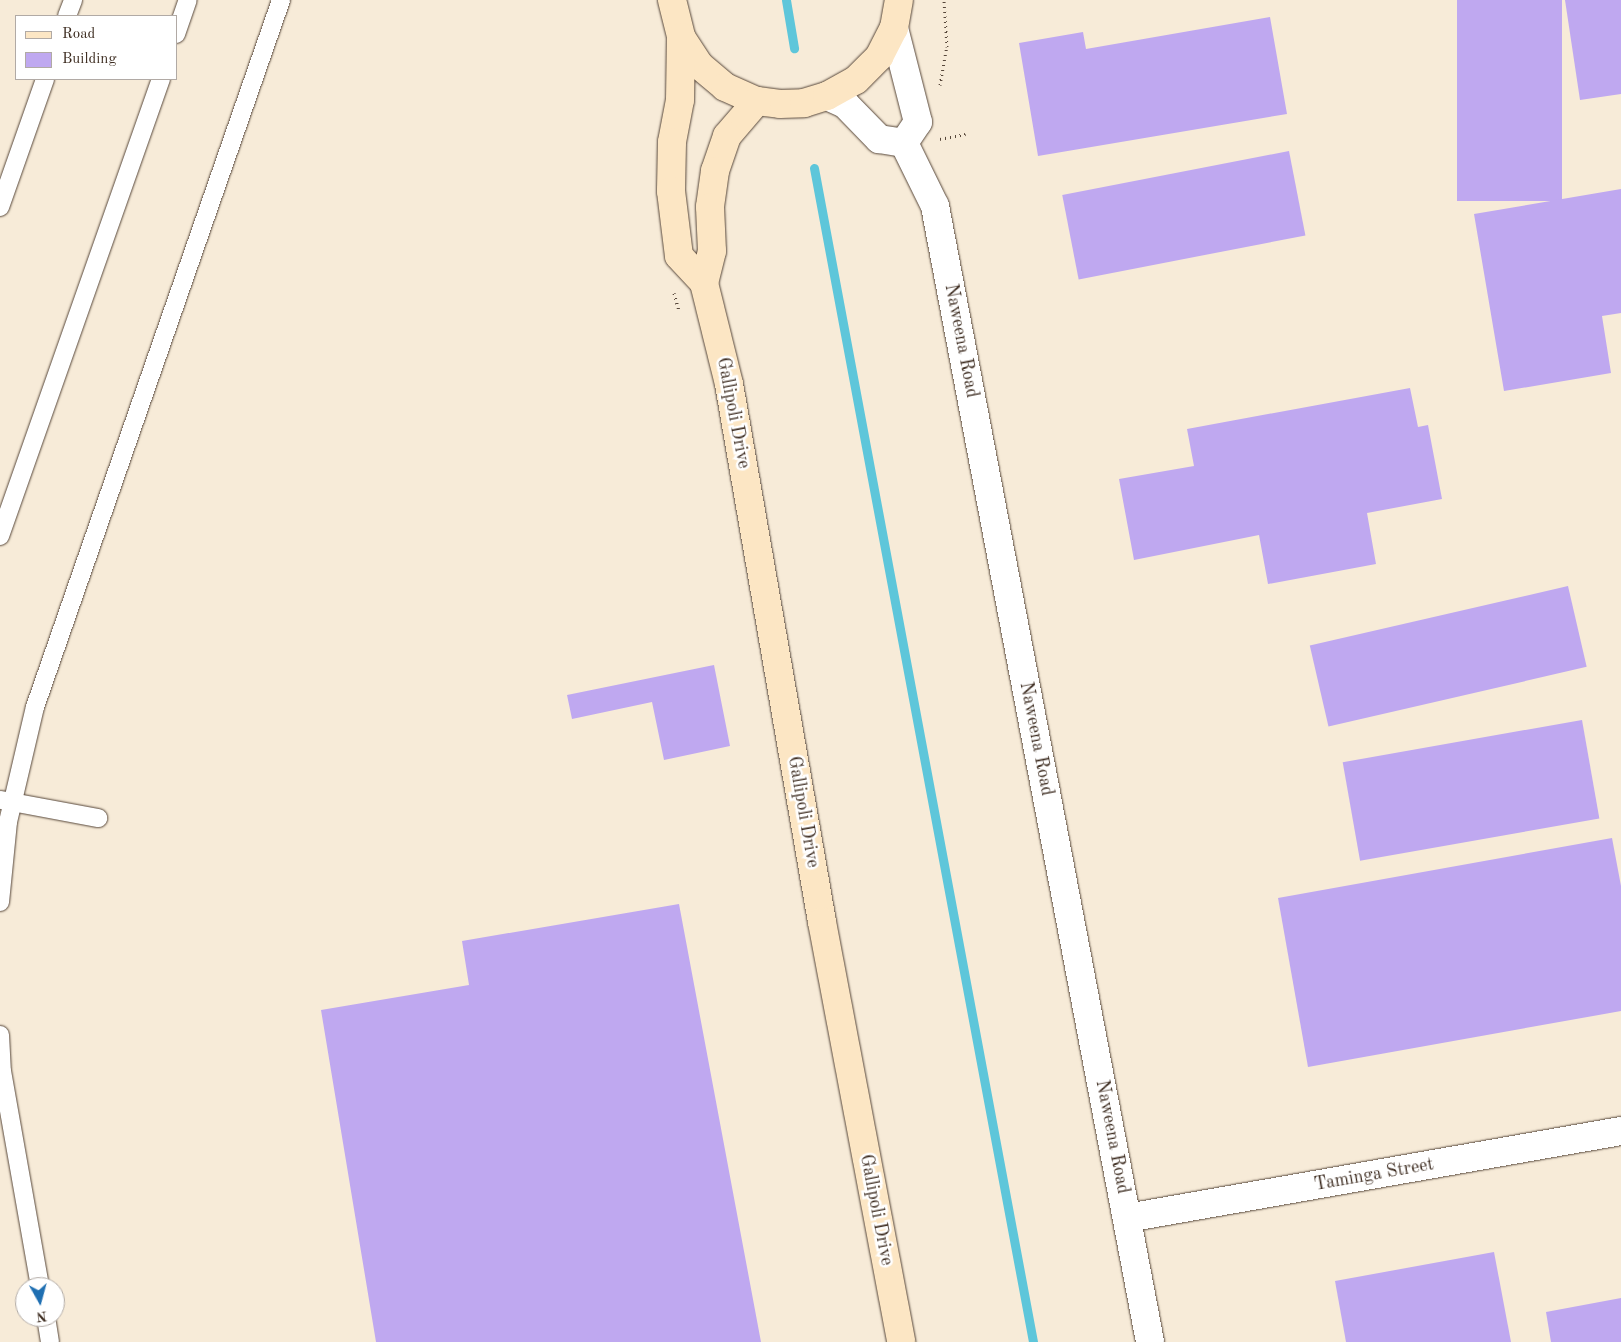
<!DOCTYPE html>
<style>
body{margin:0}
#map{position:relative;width:1621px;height:1342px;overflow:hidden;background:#f7ebd8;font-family:"Old Standard TT",serif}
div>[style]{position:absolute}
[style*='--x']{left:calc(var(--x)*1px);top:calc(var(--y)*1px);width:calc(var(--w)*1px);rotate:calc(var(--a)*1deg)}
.stream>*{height:9px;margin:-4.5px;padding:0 4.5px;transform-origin:4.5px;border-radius:4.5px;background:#5ec6da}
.building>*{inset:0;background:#bfa8f0;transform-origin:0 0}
.path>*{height:3px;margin-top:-1.5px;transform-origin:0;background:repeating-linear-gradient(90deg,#57473a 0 1px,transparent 0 5px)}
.roads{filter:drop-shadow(0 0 1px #57473a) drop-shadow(0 0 1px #57473a)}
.lane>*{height:18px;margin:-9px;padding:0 9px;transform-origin:9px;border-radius:9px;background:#fff}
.street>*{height:28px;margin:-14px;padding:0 14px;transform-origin:14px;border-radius:14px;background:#fff}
.secondary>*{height:28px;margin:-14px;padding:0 14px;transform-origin:14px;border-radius:14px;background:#fce6c4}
span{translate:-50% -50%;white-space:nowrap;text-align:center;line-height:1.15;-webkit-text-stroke:5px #fff;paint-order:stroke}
.street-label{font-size:18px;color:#3b2a1e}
.legend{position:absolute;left:15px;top:15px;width:162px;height:65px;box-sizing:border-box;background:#fff;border:1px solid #b1aaa5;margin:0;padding:6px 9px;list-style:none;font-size:15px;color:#3b2a1e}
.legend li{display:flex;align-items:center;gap:10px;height:25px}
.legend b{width:25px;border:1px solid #b1aaa5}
.north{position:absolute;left:15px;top:1277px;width:50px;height:50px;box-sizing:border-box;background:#fff;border:1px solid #b1aaa5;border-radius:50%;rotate:173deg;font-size:14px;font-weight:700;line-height:20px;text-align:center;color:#3b2a1e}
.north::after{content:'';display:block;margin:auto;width:18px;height:22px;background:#1f6fb2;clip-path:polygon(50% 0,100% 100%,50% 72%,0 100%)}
</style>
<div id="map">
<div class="stream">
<div style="--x:786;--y:0;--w:49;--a:80.5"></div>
<div style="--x:814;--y:168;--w:1194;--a:79.43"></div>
</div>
<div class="building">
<div style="left:1457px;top:0;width:105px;height:201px"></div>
<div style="clip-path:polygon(1565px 0,1621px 0,1621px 94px,1580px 100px)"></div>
<div style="clip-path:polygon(1270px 17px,1287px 114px,1038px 156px,1019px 43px,1083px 32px,1086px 49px)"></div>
<div style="left:1289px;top:151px;width:86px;height:231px;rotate:79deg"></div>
<div style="clip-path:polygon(1621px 189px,1621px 313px,1602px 316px,1611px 373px,1504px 391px,1474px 214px)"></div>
<div style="clip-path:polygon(1410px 388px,1418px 427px,1428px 425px,1442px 499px,1367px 513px,1376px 564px,1268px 584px,1259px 535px,1134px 560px,1119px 479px,1194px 466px,1187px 429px)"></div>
<div style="left:1568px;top:586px;width:83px;height:265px;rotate:77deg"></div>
<div style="clip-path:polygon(714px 665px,730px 746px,664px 760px,652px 702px,572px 719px,567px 695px)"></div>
<div style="left:1582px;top:720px;width:100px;height:243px;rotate:80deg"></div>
<div style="clip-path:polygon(1612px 838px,1621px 886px,1621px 1011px,1308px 1067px,1278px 898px)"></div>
<div style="clip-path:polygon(679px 904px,761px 1342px,376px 1342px,321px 1010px,469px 985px,462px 941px)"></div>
<div style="clip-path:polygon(1494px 1252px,1511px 1342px,1346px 1342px,1335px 1281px)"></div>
<div style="clip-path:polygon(1621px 1298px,1621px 1342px,1551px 1342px,1546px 1312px)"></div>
</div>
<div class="path">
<div style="--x:940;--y:85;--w:39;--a:-80"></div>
<div style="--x:947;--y:47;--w:47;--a:-93.7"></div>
<div style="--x:940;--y:139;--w:26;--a:-11"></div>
<div style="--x:674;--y:293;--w:19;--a:74"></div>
</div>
<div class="roads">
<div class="lane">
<div style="--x:67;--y:16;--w:17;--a:-69"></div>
<div style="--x:176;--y:34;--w:36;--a:-71"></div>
<div style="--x:0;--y:207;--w:136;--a:-70.6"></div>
<div style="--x:0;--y:536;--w:485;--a:-70.6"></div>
<div style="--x:1;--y:800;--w:99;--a:10.5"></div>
<div style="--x:0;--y:902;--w:80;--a:-84.3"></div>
<div style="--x:8;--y:822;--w:118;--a:-76.8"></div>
<div style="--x:35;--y:707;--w:749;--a:-70.81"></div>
<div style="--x:0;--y:1035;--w:36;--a:87"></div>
<div style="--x:2;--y:1071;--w:219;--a:80"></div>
<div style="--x:46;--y:1317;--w:25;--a:81"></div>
</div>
<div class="street">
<div style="--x:894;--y:28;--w:97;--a:75.7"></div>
<div style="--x:918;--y:122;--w:25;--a:124"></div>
<div style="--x:827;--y:96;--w:20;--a:24"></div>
<div style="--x:845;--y:104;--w:49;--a:45.8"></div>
<div style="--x:879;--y:139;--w:25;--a:9"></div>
<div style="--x:904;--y:143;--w:70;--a:63.8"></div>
<div style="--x:935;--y:206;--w:1156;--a:79.28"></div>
<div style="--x:1127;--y:1218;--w:502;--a:-9.99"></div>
</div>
<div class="secondary">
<div style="--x:672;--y:0;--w:38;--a:76"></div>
<div style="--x:681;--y:37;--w:33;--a:57"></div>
<div style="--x:699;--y:65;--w:34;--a:40"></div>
<div style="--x:725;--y:87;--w:35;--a:24"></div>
<div style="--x:757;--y:101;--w:23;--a:7"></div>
<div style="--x:780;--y:104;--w:24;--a:-2"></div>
<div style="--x:804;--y:103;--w:24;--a:-17"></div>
<div style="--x:827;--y:96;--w:33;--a:-29"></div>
<div style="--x:856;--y:80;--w:33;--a:-45"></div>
<div style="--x:879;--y:57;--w:33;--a:-63"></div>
<div style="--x:894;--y:28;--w:28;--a:-80"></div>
<div style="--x:681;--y:37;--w:63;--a:90.9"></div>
<div style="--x:680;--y:100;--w:43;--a:100.8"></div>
<div style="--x:672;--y:142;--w:49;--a:91.2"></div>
<div style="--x:671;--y:191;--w:65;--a:83"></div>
<div style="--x:679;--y:256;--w:37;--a:47"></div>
<div style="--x:757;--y:101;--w:46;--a:130.6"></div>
<div style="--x:727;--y:136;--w:37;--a:109"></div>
<div style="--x:715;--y:171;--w:36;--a:98"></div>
<div style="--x:710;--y:207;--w:44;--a:87.4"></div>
<div style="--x:712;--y:251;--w:33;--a:104"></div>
<div style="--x:704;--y:283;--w:104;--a:76.1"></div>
<div style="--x:729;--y:384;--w:546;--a:80.19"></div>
<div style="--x:822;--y:922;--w:427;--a:79.3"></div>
</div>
</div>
<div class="street-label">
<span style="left:961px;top:341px;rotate:79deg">Naweena Road</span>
<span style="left:733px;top:413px;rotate:79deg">Gallipoli Drive</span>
<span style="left:1036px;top:739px;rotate:79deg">Naweena Road</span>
<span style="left:803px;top:812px;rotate:80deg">Gallipoli Drive</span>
<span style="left:1112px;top:1137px;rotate:79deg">Naweena Road</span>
<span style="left:1374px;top:1175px;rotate:-10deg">Taminga Street</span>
<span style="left:876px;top:1210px;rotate:79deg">Gallipoli Drive</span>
</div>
<ul class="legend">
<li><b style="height:6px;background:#fce6c4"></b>Road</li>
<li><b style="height:14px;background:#bfa8f0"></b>Building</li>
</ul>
<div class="north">N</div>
</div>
